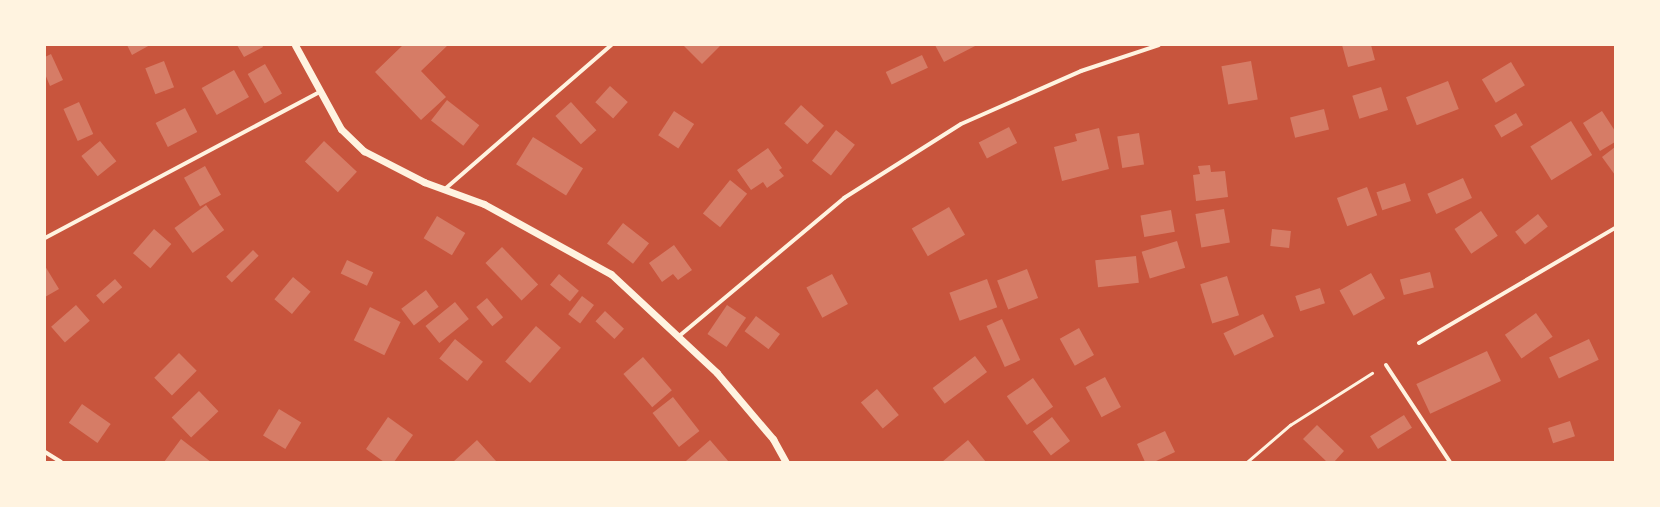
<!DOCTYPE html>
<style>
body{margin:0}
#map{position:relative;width:1660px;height:507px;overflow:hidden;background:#c8553d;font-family:Overpass,sans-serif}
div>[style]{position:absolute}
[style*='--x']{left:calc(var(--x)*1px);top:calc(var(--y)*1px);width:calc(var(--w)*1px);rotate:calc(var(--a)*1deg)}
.building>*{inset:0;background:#d67c66;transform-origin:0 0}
.path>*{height:2.5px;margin:-1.25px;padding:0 1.25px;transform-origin:1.25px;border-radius:1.25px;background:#fff3e0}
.minor>*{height:4px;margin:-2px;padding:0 2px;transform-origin:2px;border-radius:2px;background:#fff3e0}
.tertiary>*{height:7px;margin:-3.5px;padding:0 3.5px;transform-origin:3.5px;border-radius:3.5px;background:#fff3e0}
span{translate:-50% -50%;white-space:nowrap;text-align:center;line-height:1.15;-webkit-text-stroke:3px #fff3e0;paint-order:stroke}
.frame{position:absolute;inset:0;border:46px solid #fff3e0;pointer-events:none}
</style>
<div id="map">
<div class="building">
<div style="clip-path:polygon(127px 45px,150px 45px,132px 55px)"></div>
<div style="clip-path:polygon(237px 45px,262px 45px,263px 47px,244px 57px)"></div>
<div style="clip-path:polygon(403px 45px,448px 45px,421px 71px,446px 97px,421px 120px,375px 72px)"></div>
<div style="clip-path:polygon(683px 45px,718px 45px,720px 46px,702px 64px)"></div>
<div style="clip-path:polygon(935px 45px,977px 45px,944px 62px)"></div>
<div style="clip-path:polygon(1342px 45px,1371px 45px,1375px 60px,1348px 67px)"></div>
<div style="clip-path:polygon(51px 54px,63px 80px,50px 86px,45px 74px,45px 57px)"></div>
<div style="left:922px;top:55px;width:14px;height:40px;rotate:65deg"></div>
<div style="left:164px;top:61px;width:28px;height:20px;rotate:69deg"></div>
<div style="left:1251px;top:61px;width:39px;height:30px;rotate:80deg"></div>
<div style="left:1511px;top:62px;width:27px;height:34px;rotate:59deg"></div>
<div style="left:265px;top:64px;width:34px;height:20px;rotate:60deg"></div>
<div style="left:234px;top:70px;width:31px;height:37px;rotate:61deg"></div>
<div style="left:1448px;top:81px;width:30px;height:45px;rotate:69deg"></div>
<div style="left:610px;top:86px;width:24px;height:22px;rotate:42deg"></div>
<div style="left:1381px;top:87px;width:24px;height:30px;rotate:73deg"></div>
<div style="left:447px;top:100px;width:41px;height:26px;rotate:38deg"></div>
<div style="left:79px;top:102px;width:35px;height:17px;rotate:66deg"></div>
<div style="left:571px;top:102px;width:38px;height:21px;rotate:48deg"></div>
<div style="left:801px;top:105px;width:31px;height:25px;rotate:42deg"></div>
<div style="left:185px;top:108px;width:27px;height:33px;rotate:63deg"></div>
<div style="left:1324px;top:109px;width:21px;height:35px;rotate:76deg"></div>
<div style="left:674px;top:111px;width:24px;height:29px;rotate:33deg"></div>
<div style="clip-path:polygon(1602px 111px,1615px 131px,1615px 142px,1600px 151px,1583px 123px)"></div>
<div style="left:1516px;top:113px;width:14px;height:25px;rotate:60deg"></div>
<div style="left:1571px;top:121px;width:40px;height:48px;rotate:58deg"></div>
<div style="left:1009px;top:127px;width:18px;height:34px;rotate:63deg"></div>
<div style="clip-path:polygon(1099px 128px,1109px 169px,1062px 181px,1054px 147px,1077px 141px,1075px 134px)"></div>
<div style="left:836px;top:130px;width:24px;height:39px;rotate:38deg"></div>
<div style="left:1139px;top:133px;width:32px;height:22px;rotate:81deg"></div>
<div style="left:533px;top:137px;width:59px;height:32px;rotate:32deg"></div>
<div style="left:100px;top:141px;width:26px;height:24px;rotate:51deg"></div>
<div style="left:324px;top:141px;width:45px;height:28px;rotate:43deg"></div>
<div style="clip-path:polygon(1615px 147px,1615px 175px,1602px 157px)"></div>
<div style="clip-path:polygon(768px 148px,782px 168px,779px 170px,784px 176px,767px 188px,763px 182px,751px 190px,737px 170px)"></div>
<div style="clip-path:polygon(1210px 165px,1211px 172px,1225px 171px,1228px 197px,1196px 201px,1193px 175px,1200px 174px,1198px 166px)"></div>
<div style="left:205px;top:166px;width:33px;height:24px;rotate:61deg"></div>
<div style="left:1463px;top:178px;width:22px;height:39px;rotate:66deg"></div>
<div style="left:730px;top:180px;width:22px;height:43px;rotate:39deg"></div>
<div style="left:1405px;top:183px;width:19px;height:30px;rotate:72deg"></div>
<div style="left:1367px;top:187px;width:30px;height:32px;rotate:70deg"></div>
<div style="left:206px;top:205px;width:31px;height:39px;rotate:54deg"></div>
<div style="left:949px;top:207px;width:32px;height:43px;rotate:60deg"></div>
<div style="left:1224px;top:209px;width:34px;height:29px;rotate:80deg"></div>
<div style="left:1171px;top:210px;width:22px;height:31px;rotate:80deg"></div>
<div style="left:1481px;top:211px;width:30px;height:32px;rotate:56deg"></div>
<div style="left:1538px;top:214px;width:16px;height:29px;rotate:52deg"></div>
<div style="left:437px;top:216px;width:33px;height:26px;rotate:31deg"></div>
<div style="left:623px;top:223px;width:33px;height:26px;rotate:38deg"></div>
<div style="left:154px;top:229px;width:23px;height:32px;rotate:41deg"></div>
<div style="left:1272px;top:229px;width:19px;height:17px;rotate:6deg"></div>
<div style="left:1177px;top:241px;width:28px;height:37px;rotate:73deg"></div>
<div style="clip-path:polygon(674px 245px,692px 270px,678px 280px,673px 274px,662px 282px,649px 263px)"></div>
<div style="left:502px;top:247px;width:52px;height:23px;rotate:46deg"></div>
<div style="left:253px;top:250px;width:8px;height:38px;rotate:45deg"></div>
<div style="left:1136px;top:256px;width:27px;height:41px;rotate:84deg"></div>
<div style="left:347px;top:260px;width:29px;height:15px;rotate:25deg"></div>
<div style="clip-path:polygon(45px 266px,59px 289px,45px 297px)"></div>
<div style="left:1027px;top:269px;width:31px;height:32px;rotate:69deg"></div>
<div style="left:1430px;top:272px;width:16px;height:31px;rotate:76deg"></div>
<div style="left:1371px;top:273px;width:29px;height:36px;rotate:61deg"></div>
<div style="left:559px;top:274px;width:26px;height:14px;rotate:40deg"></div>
<div style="left:832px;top:274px;width:34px;height:29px;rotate:62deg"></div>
<div style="left:1227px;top:276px;width:41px;height:28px;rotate:73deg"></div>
<div style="left:293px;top:277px;width:23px;height:29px;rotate:40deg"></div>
<div style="left:115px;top:279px;width:11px;height:25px;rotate:49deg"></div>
<div style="left:987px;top:279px;width:30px;height:40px;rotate:70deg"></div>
<div style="left:1320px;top:288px;width:16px;height:26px;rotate:72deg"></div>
<div style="left:426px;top:290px;width:21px;height:31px;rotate:53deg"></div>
<div style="left:582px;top:296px;width:15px;height:23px;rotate:37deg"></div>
<div style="left:487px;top:298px;width:25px;height:14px;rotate:50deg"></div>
<div style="left:455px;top:302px;width:22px;height:38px;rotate:51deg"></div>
<div style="left:76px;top:305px;width:21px;height:33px;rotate:49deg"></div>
<div style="left:727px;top:305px;width:23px;height:35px;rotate:34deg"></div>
<div style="left:370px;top:307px;width:34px;height:37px;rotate:26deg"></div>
<div style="left:605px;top:311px;width:26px;height:14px;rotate:43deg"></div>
<div style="left:1536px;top:313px;width:29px;height:38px;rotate:55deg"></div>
<div style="left:1263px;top:314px;width:25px;height:44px;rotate:64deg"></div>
<div style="left:756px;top:316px;width:30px;height:19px;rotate:37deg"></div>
<div style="left:1002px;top:319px;width:45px;height:17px;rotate:66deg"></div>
<div style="left:536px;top:326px;width:33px;height:47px;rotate:41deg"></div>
<div style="left:1079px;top:328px;width:31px;height:22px;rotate:61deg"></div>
<div style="left:455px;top:339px;width:36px;height:25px;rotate:39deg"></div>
<div style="left:1589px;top:339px;width:23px;height:44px;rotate:65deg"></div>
<div style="left:1487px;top:351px;width:33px;height:78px;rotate:65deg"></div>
<div style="left:179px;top:353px;width:25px;height:35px;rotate:45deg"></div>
<div style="left:975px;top:356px;width:20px;height:53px;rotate:53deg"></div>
<div style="left:643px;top:357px;width:44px;height:26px;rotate:49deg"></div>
<div style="left:1105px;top:377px;width:34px;height:22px;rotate:62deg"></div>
<div style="left:1033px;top:378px;width:35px;height:32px;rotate:55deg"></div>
<div style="left:877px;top:389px;width:34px;height:21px;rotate:50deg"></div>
<div style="left:199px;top:391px;width:28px;height:38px;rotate:46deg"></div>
<div style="left:673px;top:397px;width:43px;height:26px;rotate:52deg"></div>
<div style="left:82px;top:404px;width:35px;height:23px;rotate:35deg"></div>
<div style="left:279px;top:409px;width:26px;height:31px;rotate:31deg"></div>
<div style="left:1404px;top:415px;width:15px;height:40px;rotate:58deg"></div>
<div style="clip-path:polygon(388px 417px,413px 435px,394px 462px,384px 462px,366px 449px)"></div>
<div style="left:1052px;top:417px;width:30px;height:24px;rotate:53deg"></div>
<div style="left:1570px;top:421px;width:16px;height:23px;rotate:72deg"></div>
<div style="clip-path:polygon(1317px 425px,1344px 451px,1334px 462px,1327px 462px,1303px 439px)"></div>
<div style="clip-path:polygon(1165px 431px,1175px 452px,1154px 462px,1145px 462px,1137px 444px)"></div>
<div style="clip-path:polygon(181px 439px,211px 462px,164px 462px)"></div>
<div style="clip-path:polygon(477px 440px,496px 461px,453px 462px)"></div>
<div style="clip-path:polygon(710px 440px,729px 462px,686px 462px,686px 461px)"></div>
<div style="clip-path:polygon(968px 440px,986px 462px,942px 462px)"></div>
</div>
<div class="path">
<div style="--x:1247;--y:462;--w:57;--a:-40.7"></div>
<div style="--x:1290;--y:425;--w:97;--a:-32.4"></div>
</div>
<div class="minor">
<div style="--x:445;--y:189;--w:220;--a:-40.9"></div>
<div style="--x:45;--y:238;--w:311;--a:-28"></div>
<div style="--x:678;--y:337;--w:217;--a:-39.9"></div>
<div style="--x:844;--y:198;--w:138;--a:-32.3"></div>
<div style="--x:961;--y:124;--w:131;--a:-23.8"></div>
<div style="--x:1081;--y:71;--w:82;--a:-18.4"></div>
<div style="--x:1419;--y:343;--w:227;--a:-30.4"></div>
<div style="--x:1386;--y:365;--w:116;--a:56.6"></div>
<div style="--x:45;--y:452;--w:19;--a:32"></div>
</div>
<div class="tertiary">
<div style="--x:295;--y:45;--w:96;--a:61.3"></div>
<div style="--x:341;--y:129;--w:32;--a:44"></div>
<div style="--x:364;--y:151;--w:68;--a:27.3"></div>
<div style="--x:424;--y:182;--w:64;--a:20.1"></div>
<div style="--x:484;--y:204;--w:145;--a:28.9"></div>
<div style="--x:611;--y:274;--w:145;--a:43"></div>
<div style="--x:717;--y:373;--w:87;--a:49.7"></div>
<div style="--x:773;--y:439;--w:26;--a:61"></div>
</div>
<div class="frame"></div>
</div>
